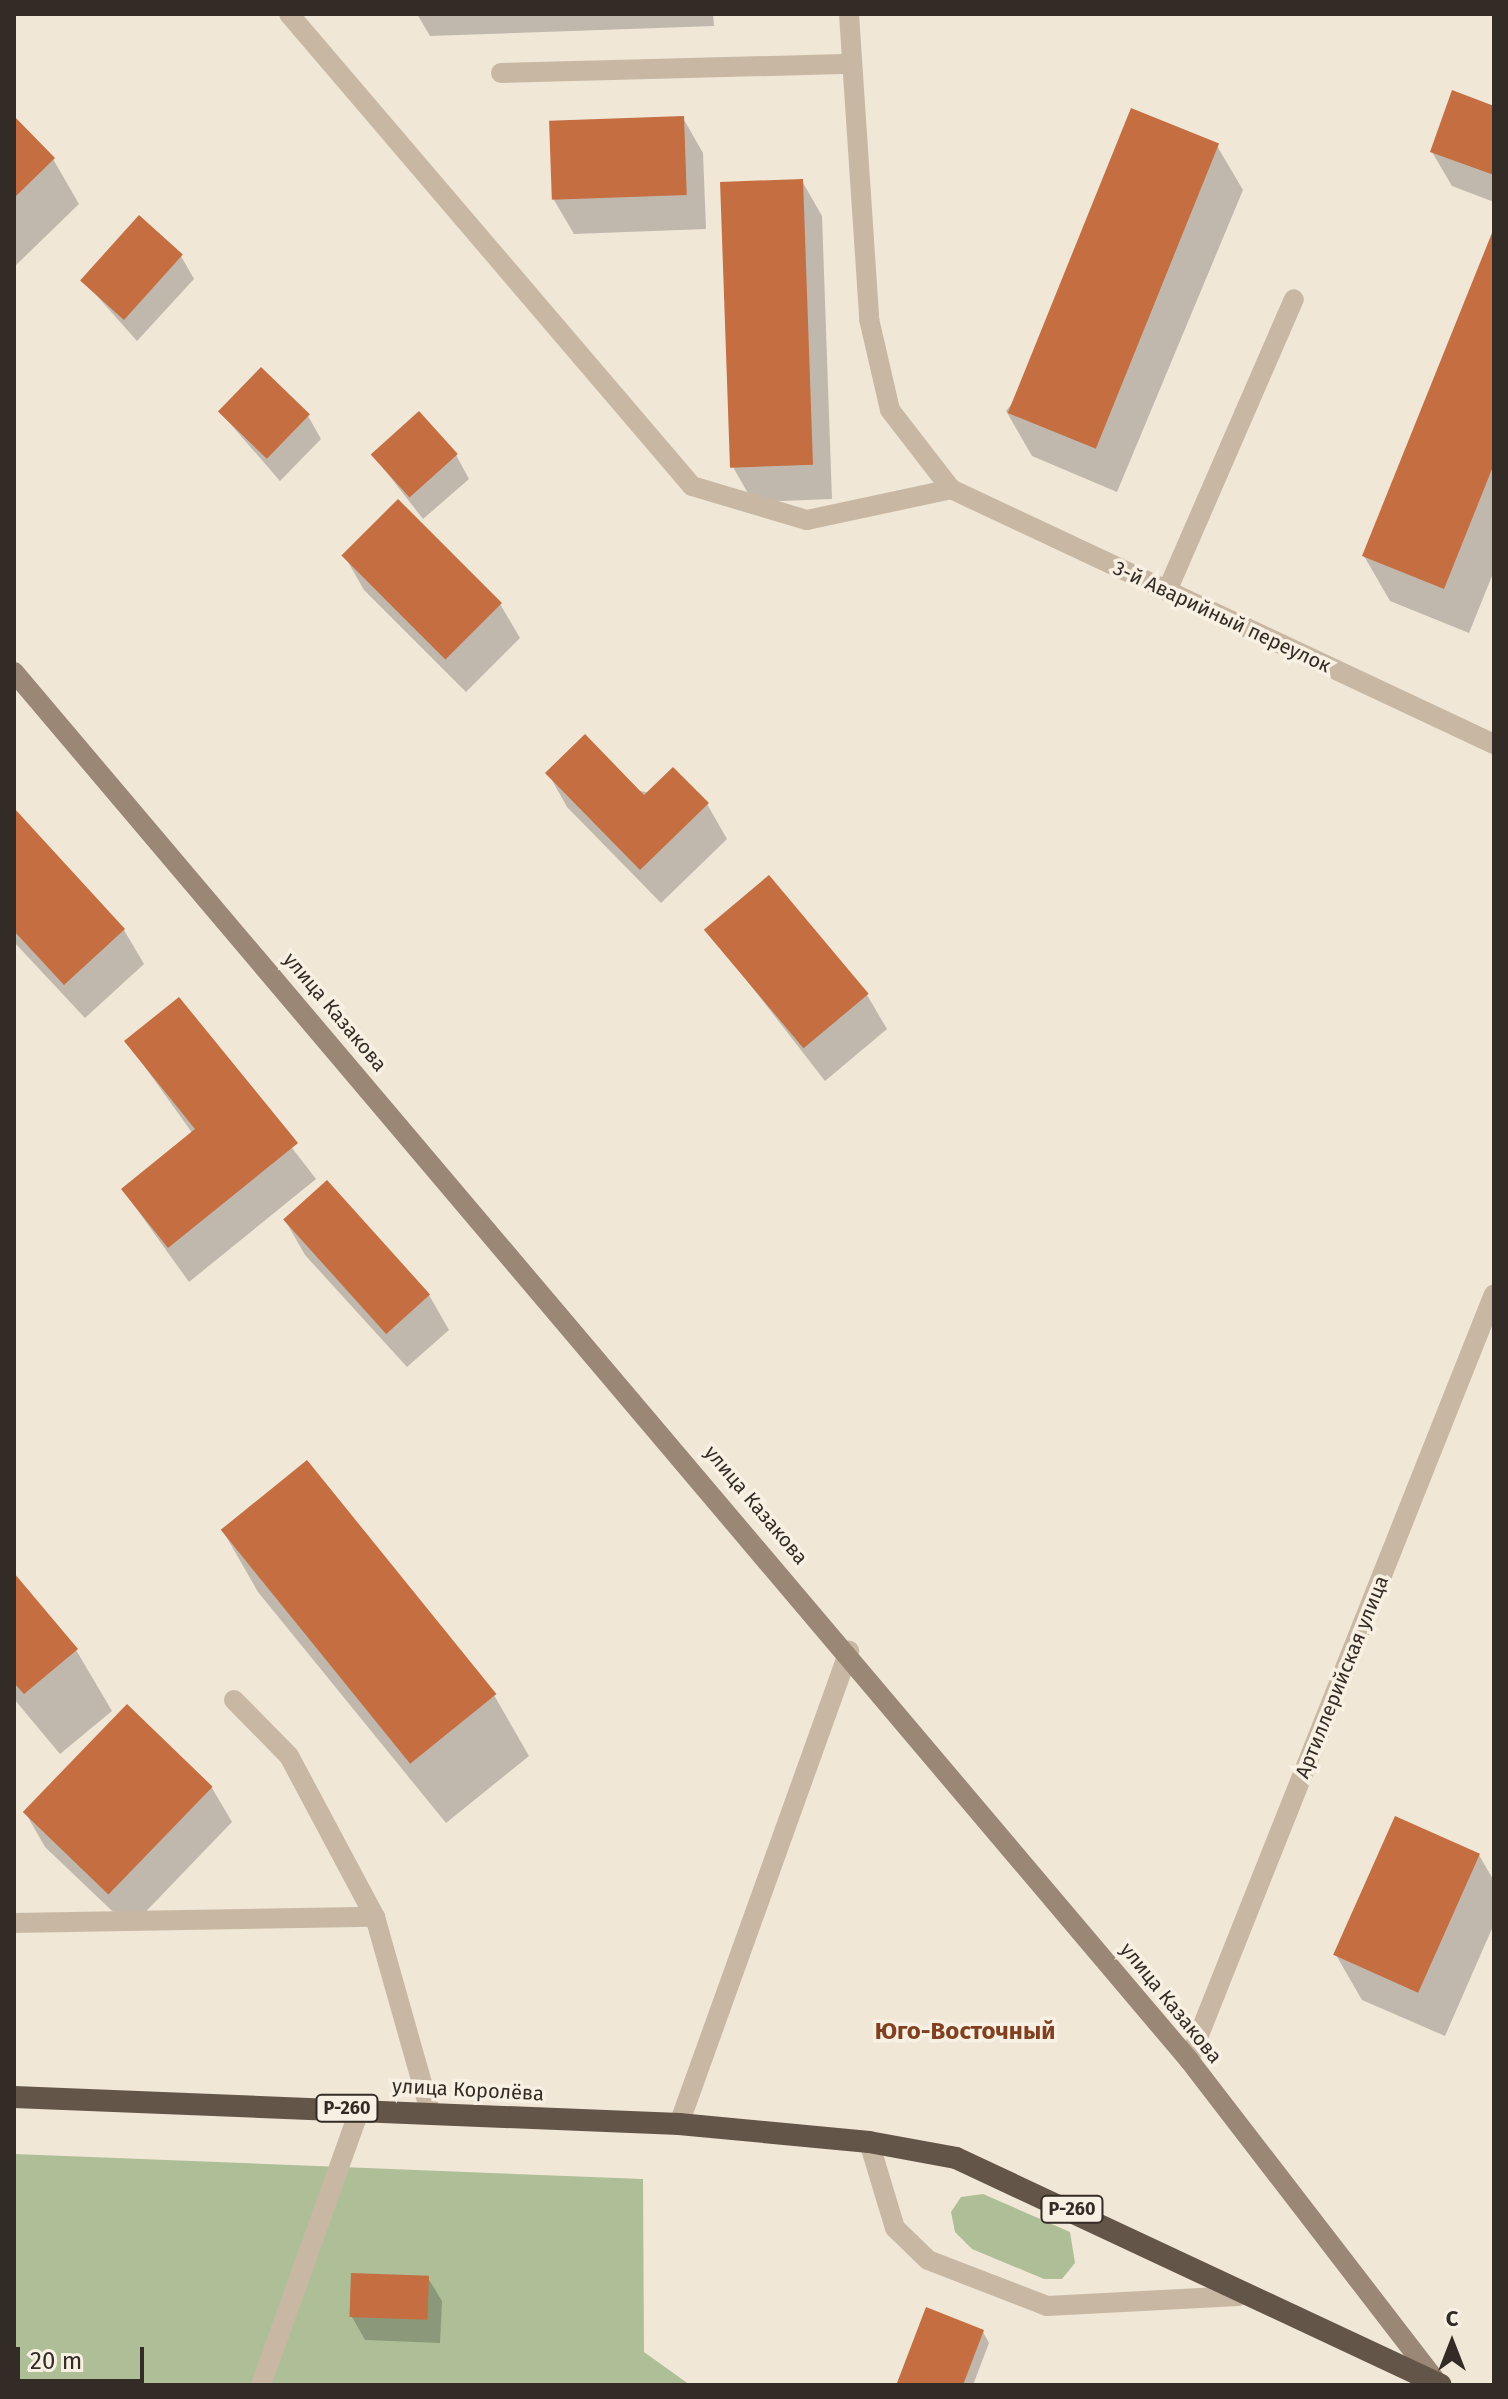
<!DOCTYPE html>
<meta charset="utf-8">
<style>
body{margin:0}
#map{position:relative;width:1508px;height:2399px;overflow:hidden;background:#f0e7d7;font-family:"Fira Sans",sans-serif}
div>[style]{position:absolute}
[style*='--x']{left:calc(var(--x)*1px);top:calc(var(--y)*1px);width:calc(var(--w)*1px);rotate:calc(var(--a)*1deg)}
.green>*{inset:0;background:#aebf98}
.shadow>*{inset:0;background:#0003}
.building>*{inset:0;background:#c56e41;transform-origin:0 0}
.service>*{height:20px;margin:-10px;padding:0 10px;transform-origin:10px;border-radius:10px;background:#c8b8a3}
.minor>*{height:20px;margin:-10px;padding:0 10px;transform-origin:10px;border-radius:10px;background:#c8b8a3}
.secondary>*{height:20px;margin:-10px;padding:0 10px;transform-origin:10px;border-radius:10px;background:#9b8775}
.trunk>*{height:22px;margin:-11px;padding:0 11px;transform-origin:11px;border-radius:11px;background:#645549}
span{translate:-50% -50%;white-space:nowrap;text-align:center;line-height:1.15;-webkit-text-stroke:7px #f8f1e3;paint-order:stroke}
.shield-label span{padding:2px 6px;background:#f8f1e3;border:2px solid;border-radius:6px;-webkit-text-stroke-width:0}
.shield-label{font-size:18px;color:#332b25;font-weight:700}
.street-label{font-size:20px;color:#332b25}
.quarter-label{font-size:24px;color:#81401f;font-weight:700}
.frame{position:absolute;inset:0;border:16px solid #332b25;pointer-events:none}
.north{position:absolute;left:1412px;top:2303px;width:80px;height:80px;-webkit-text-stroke:6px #f8f1e3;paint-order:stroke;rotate:0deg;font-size:22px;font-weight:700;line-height:32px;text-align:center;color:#332b25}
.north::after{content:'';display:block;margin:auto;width:28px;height:36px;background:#332b25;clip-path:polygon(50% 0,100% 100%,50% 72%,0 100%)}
.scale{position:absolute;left:16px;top:2347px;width:128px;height:36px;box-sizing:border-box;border:4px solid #332b25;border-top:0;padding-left:10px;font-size:24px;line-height:28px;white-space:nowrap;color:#332b25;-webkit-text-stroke:6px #f8f1e3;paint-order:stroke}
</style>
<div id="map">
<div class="green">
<div style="clip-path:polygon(14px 2154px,643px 2179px,644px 2352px,690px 2385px,14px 2385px)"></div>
<div style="clip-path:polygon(983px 2194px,1070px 2232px,1075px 2263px,1062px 2279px,1044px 2279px,972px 2249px,955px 2232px,951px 2212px,961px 2197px)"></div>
</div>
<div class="shadow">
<div style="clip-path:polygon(417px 14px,713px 14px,714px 26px,430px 36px)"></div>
<div style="clip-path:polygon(1494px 108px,1494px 202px,1452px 186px,1432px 152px)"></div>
<div style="clip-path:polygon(683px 118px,703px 153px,706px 229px,574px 234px,554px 200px)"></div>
<div style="clip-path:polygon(14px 119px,53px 159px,79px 204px,14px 267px)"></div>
<div style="clip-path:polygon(1217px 146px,1243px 190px,1117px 492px,1032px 456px,1006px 411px)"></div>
<div style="clip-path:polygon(802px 181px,822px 216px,832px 499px,753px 502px,733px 467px)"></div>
<div style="clip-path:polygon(1494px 233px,1494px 571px,1469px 633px,1390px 601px,1364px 556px)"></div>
<div style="clip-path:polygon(181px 256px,194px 279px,137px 341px,82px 279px)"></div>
<div style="clip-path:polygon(220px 412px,308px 416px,321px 439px,280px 481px)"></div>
<div style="clip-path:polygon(373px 455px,456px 455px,469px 479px,423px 519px)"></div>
<div style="clip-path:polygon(344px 555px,500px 604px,520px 638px,466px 692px,364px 590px)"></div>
<div style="clip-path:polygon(548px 773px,707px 804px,727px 839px,661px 903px,567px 807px)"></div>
<div style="clip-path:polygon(14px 811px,124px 930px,144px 964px,85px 1018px,14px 942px)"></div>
<div style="clip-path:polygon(707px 929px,867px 995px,887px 1029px,825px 1081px)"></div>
<div style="clip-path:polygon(178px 1000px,316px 1179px,189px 1282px,123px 1190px,193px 1134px,127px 1042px)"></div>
<div style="clip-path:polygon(327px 1183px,429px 1295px,449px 1330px,407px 1367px,305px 1255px,285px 1220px)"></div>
<div style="clip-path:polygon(223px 1531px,494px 1695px,529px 1756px,446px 1823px,258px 1592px)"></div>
<div style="clip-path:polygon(14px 1576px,76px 1650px,112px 1711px,60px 1754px,14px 1699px)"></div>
<div style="clip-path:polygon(127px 1706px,212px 1788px,232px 1822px,130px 1928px,45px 1847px,25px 1812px)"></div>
<div style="clip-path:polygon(1479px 1855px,1494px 1881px,1494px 1924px,1445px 2036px,1362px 2000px,1336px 1955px)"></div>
<div style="clip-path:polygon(428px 2278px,442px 2301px,440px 2343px,365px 2340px,352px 2317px)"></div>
<div style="clip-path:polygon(983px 2332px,989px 2343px,973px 2385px,900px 2385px)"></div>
</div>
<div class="building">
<div style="clip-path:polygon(1452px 90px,1494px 106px,1494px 175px,1430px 152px)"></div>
<div style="left:1131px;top:108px;width:95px;height:329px;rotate:22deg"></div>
<div style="clip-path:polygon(14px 116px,55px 158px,14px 198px)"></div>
<div style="left:684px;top:116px;width:79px;height:135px;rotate:88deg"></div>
<div style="left:803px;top:179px;width:286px;height:83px;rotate:88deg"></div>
<div style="left:139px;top:215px;width:59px;height:88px;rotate:42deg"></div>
<div style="clip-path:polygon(1494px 228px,1494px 464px,1444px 589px,1362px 556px)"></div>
<div style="left:261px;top:367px;width:68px;height:62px;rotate:44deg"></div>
<div style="left:419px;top:411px;width:58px;height:65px;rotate:48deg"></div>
<div style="left:398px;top:499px;width:147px;height:80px;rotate:45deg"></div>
<div style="clip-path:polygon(585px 734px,644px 795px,673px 767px,709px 803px,640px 870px,545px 773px)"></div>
<div style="clip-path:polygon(14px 808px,125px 929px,64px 985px,14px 931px)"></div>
<div style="left:769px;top:875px;width:155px;height:85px;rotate:50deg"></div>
<div style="clip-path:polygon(179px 997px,298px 1143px,168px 1248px,121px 1189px,195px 1129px,124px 1041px)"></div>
<div style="left:327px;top:1180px;width:154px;height:59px;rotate:48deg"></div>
<div style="left:307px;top:1460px;width:301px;height:111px;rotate:51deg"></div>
<div style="clip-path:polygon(14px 1573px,78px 1649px,24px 1694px,14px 1683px)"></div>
<div style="left:127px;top:1704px;width:119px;height:150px;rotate:44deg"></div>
<div style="left:1395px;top:1816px;width:93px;height:152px;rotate:24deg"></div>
<div style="left:351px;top:2273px;width:78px;height:44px;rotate:2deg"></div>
<div style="clip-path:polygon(926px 2307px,984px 2330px,963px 2385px,897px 2383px)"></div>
</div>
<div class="service">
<div style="--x:501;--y:73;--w:351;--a:-1.5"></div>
<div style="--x:1167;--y:591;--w:318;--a:-66.5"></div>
<div style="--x:234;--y:1700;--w:78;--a:45.5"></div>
<div style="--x:289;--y:1756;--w:183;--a:61.9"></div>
<div style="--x:14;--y:1923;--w:361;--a:-1"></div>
<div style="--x:375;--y:1917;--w:203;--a:74.2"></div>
<div style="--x:869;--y:2142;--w:90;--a:73.2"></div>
<div style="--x:895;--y:2228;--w:46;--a:44.1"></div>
<div style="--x:928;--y:2260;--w:128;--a:21.1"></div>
<div style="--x:1047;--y:2306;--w:192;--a:-3"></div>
<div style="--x:261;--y:2385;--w:294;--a:-70.3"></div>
</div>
<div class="minor">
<div style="--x:289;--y:14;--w:621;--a:49.51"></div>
<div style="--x:692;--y:486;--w:120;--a:16.5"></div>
<div style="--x:807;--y:520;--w:147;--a:-12.1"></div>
<div style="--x:849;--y:14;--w:306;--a:86.2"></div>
<div style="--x:869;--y:319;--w:93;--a:77"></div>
<div style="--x:890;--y:410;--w:100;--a:52.3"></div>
<div style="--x:951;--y:489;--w:600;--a:25.16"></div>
<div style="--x:1189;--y:2060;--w:824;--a:-68.29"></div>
<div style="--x:679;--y:2124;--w:503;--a:-70.23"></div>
</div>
<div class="secondary">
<div style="--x:14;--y:672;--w:1819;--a:49.75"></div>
<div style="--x:1189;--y:2060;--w:408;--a:52.4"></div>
</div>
<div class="trunk">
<div style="--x:14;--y:2097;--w:666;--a:2.33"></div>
<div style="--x:679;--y:2124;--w:191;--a:5.4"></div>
<div style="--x:869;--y:2142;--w:88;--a:10.4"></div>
<div style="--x:956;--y:2158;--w:535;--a:25.08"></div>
</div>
<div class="shield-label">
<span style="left:347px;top:2108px">Р-260</span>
<span style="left:1072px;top:2209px">Р-260</span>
</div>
<div class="street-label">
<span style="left:1222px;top:617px;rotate:25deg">3-й Аварийный переулок</span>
<span style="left:335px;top:1012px;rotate:50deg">улица Казакова</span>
<span style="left:756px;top:1505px;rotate:50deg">улица Казакова</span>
<span style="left:1342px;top:1677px;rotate:-68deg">Артиллерийская улица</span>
<span style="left:1171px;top:2003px;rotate:51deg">улица Казакова</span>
<span style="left:468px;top:2090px;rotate:3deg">улица Королёва</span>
</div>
<div class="quarter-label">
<span style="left:965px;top:2032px">Юго-Восточный</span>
</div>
<div class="frame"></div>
<div class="north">С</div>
<div class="scale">20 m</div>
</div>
